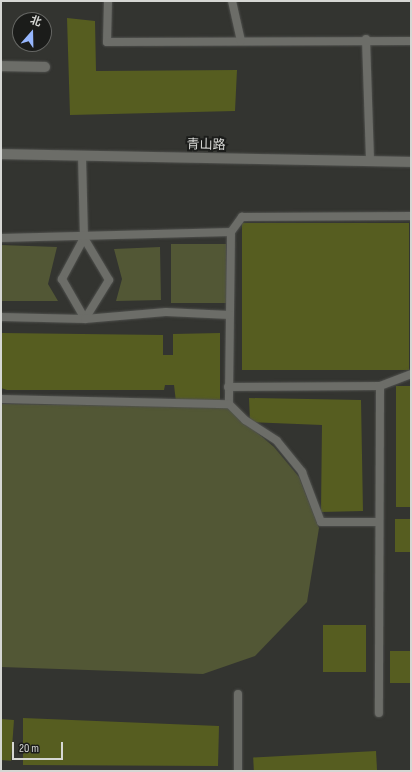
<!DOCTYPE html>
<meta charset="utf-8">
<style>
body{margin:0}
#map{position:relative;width:412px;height:772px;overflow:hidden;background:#333430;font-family:"Sofia Sans Condensed","Noto Sans SC",sans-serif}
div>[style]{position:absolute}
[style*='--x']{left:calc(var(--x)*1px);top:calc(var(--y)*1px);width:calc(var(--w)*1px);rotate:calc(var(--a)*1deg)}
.green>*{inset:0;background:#525735;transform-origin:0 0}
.building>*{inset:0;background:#565d20;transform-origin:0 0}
.roads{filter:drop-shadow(0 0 1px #4f504d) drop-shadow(0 0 1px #4f504d)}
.service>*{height:8px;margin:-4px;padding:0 4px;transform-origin:4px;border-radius:4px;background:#6c6d68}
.minor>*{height:10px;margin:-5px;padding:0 5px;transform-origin:5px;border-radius:5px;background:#6c6d68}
.tertiary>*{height:10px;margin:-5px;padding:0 5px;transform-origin:5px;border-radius:5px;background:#6c6d68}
span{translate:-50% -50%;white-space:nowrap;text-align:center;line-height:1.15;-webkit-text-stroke:4px #1b1c1a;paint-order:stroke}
.street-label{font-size:13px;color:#d6d7d4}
.frame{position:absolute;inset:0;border:2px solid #d6d7d4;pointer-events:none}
.north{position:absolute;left:12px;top:12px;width:40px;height:40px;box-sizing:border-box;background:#1b1c1a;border:1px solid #666764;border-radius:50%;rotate:20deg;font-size:11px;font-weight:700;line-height:16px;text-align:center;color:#d6d7d4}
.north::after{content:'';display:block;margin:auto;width:14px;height:18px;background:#96b6fd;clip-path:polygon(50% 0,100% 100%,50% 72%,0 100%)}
.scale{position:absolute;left:12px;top:742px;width:51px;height:18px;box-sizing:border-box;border:2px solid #d6d7d4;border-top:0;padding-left:5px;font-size:12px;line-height:14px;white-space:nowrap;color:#d6d7d4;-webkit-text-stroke:3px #1b1c1a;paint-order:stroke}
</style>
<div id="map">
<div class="green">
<div style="left:171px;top:244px;width:55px;height:59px"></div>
<div style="clip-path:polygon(1px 245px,57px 247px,48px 284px,58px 301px,1px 301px)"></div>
<div style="clip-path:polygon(160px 247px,161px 300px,116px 301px,122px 279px,114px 249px)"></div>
<div style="clip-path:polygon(1px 404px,227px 407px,274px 447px,299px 477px,319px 528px,307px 602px,255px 656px,203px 674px,1px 667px)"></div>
</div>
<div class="building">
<div style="clip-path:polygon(67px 18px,95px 21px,96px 71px,237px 70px,235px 111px,70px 115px)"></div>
<div style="left:409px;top:223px;width:147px;height:167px;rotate:90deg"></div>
<div style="clip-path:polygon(2px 333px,163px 335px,163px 355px,173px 355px,173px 334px,220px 333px,220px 401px,176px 402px,174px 385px,165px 385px,164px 390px,7px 390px,1px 388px)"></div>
<div style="left:396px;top:386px;width:15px;height:121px"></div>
<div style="clip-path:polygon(249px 398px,361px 400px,363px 511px,321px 512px,322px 425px,250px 422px)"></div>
<div style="left:395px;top:519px;width:16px;height:33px"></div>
<div style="left:323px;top:625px;width:43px;height:47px"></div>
<div style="left:390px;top:651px;width:21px;height:32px"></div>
<div style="clip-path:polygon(23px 718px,219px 726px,218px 766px,23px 765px)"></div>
<div style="left:1px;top:719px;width:13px;height:41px;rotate:4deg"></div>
<div style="left:376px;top:751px;width:20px;height:123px;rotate:87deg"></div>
</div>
<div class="roads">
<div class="service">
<div style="--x:108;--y:1;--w:41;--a:91.4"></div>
<div style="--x:107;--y:42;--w:304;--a:-0.2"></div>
<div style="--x:232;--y:1;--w:41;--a:77.3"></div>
<div style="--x:366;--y:39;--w:122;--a:88.1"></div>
<div style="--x:82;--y:156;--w:82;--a:88.6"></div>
<div style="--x:84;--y:238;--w:47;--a:118.2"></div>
<div style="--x:62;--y:279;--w:46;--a:60.1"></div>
<div style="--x:85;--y:319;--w:46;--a:-58.4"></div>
<div style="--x:109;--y:280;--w:49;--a:-120.8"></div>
<div style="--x:231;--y:232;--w:19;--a:-54"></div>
<div style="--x:242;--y:217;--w:169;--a:-0.3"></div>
<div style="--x:1;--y:238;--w:230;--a:-1.5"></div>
<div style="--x:231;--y:232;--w:172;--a:90.7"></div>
<div style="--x:229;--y:404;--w:23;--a:45"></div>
<div style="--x:245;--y:420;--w:38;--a:33"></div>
<div style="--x:277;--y:441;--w:40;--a:51"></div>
<div style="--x:302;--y:472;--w:53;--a:69.2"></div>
<div style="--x:321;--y:522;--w:57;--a:0"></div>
<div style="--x:1;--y:317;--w:84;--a:1.4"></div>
<div style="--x:85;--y:319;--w:81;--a:-4.9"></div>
<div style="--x:166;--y:312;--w:64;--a:2.7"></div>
<div style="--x:380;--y:386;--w:33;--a:-21"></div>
<div style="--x:228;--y:387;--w:152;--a:-0.4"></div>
<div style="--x:380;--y:386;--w:327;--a:90.2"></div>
<div style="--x:1;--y:399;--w:228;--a:1.3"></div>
<div style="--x:238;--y:771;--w:77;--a:-90"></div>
</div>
<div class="minor">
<div style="--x:1;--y:66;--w:44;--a:1.3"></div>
</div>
<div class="tertiary">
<div style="--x:1;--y:154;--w:410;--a:1.1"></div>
</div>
</div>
<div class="street-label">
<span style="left:206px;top:145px;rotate:1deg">青山路</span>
</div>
<div class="frame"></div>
<div class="north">北</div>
<div class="scale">20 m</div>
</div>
